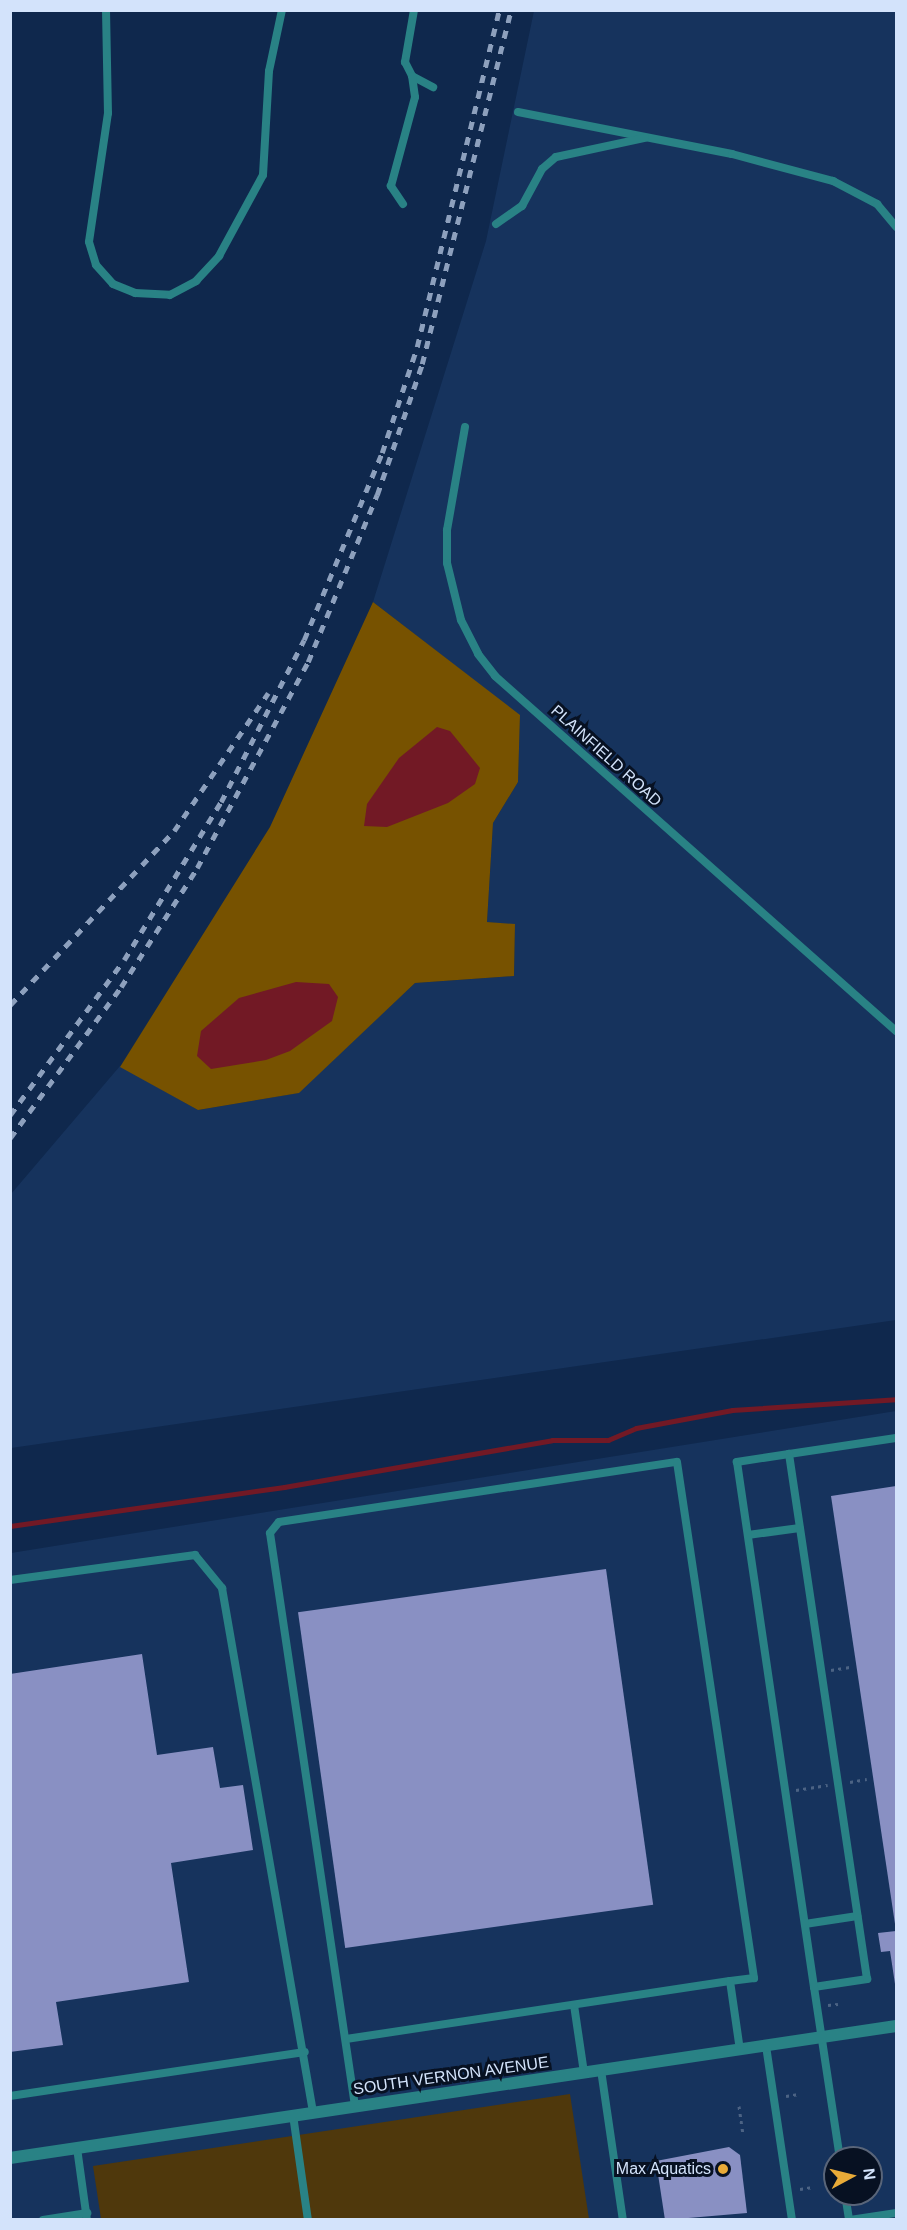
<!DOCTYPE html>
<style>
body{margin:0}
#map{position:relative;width:907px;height:2230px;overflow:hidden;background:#0f284d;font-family:Arial,sans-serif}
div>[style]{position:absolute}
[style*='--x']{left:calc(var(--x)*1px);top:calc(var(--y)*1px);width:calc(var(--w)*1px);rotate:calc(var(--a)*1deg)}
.built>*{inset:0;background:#16335d}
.green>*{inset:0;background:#4f380c}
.forest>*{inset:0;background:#775200}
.water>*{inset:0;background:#721925}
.stream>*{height:5px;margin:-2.5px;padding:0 2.5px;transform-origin:2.5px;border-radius:2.5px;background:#721925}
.building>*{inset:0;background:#8990c3;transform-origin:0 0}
.path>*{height:3px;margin-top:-1.5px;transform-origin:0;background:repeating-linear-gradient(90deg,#4c6384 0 3px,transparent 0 7.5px)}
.lane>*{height:8px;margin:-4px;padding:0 4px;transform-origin:4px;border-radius:4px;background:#298285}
.street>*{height:12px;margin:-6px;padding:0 6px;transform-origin:6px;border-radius:6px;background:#298285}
.rail>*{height:4.5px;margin-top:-2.25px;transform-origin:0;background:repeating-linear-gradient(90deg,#8da0bd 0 8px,transparent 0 16px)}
.dots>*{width:16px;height:16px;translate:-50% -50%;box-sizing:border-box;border:3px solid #071122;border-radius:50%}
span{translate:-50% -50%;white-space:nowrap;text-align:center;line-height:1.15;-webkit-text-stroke:6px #071122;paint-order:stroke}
.street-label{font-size:16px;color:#d3e3fb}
.poi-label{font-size:16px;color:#d3e3fb}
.right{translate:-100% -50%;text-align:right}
.frame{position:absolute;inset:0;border:12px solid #d3e3fb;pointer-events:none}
.north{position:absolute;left:823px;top:2146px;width:60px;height:60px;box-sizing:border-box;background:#071122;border:2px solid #596579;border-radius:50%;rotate:83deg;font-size:16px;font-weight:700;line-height:24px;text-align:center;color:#d3e3fb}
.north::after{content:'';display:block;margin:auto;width:21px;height:27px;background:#e9ab38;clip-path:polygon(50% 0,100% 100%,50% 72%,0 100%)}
</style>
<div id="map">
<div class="built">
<div style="clip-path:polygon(534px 11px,896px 11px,896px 1320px,11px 1448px,11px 1194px,120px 1066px,198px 1110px,298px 1093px,415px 983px,514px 976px,515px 925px,487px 922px,493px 823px,518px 782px,520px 716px,373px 602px,486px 241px)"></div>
<div style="clip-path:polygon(evenodd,896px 1411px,896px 2219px,11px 2220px,11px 1553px,896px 1411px,835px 2158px,871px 2158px,871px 2194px,835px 2194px,835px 2158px)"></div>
</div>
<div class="green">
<div style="clip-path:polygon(570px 2094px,589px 2219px,101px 2219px,93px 2166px)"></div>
</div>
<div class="forest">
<div style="clip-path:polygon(373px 602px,520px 715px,518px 782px,493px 823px,487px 922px,515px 924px,514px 976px,415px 983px,299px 1093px,198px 1110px,120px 1067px,270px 827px)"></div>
</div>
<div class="water">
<div style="clip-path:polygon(437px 727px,450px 731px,480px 768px,475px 784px,448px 803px,387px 827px,364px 826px,367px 804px,399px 758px)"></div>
<div style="clip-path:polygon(296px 982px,329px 984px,338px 997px,332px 1021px,290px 1051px,266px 1060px,211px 1069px,197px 1056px,201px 1031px,239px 998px)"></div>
</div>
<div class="stream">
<div style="--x:10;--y:1526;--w:277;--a:-8.1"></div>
<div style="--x:284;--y:1487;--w:272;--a:-9.9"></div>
<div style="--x:552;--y:1440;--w:56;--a:0"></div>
<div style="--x:608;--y:1440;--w:30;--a:-23"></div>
<div style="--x:636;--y:1428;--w:98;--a:-10.6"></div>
<div style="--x:732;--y:1410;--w:164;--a:-3.8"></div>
</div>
<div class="building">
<div style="clip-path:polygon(896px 1486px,896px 1924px,895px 1924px,831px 1496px)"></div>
<div style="left:606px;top:1569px;width:339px;height:311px;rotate:82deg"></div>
<div style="clip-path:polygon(142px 1654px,157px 1755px,213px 1747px,220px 1788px,243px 1785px,253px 1850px,171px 1863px,189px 1982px,56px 2002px,63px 2045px,10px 2052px,10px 1674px)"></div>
<div style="clip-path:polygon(896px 1931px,896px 1984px,895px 1984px,890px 1951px,881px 1952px,878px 1933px)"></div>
<div style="clip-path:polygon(729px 2147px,740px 2155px,747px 2213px,665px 2220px,656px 2161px)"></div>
</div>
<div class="path">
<div style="--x:831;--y:1670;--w:19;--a:-9"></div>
<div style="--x:850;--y:1782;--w:17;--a:-10"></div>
<div style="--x:796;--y:1790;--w:32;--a:-9"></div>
<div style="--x:828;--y:2005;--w:10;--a:-6"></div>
<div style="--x:786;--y:2096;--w:13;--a:-9"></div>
<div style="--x:739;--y:2106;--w:28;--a:82"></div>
<div style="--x:800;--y:2189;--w:13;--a:-9"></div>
</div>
<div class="lane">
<div style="--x:106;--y:10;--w:103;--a:88.9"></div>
<div style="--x:108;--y:113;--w:130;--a:98.4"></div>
<div style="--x:89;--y:242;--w:24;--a:73"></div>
<div style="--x:96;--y:265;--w:25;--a:48"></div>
<div style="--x:113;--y:284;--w:24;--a:22"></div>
<div style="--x:135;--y:293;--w:35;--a:3"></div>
<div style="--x:170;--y:295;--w:30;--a:-28"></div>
<div style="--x:196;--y:281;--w:34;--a:-47"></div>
<div style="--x:219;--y:256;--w:92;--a:-61.5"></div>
<div style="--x:263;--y:175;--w:104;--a:-86.7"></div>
<div style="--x:269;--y:71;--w:62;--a:-78"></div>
<div style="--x:414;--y:10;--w:53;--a:99.8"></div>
<div style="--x:405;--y:62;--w:16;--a:63"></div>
<div style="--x:412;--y:76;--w:24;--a:28"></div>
<div style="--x:518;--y:112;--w:218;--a:11.1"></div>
<div style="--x:732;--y:154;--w:105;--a:15"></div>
<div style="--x:833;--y:181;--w:50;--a:27.6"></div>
<div style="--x:877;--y:204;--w:30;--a:50"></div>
<div style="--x:403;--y:204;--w:22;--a:-124"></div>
<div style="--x:391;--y:186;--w:92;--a:-74.9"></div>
<div style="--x:415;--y:97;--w:21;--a:-98"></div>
<div style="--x:496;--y:224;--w:32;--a:-35"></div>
<div style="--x:522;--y:206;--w:42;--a:-61.6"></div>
<div style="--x:542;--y:169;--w:18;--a:-41"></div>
<div style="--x:556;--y:157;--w:91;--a:-12.1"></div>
<div style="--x:465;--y:427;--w:105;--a:99.9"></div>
<div style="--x:447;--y:530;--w:33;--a:90"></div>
<div style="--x:447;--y:563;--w:59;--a:76.2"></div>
<div style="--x:461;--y:620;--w:38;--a:63"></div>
<div style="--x:478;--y:654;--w:28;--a:52"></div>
<div style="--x:495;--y:676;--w:536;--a:41.52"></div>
<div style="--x:789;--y:1454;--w:108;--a:-8.5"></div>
<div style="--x:748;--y:1535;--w:52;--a:-7.7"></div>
<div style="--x:10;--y:1580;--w:187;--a:-7.7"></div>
<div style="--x:195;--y:1555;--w:43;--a:50.7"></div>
<div style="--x:222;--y:1588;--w:532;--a:80.15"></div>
<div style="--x:805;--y:1924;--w:53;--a:-8.7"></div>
<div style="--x:814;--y:1987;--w:54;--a:-8.6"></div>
<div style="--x:867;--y:1979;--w:531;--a:-98.45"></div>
<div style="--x:789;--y:1454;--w:53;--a:171.3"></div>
<div style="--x:737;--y:1462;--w:531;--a:81.66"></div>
<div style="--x:814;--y:1987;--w:173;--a:81.4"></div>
<div style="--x:574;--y:2005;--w:69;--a:81.6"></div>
<div style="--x:346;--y:2039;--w:388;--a:-8.6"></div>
<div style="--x:766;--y:2046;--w:176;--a:81.5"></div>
<div style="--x:601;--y:2070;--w:152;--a:81.7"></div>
<div style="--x:10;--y:2096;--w:298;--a:-8.5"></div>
<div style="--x:355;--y:2106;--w:579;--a:-98.44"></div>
<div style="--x:270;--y:1533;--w:14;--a:-51"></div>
<div style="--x:279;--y:1522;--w:402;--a:-8.6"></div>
<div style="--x:677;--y:1462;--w:522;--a:81.51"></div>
<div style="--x:754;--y:1978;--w:24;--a:173"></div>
<div style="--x:730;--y:1981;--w:70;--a:81.8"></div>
<div style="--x:293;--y:2115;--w:106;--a:81.9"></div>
<div style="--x:77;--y:2148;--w:73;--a:82.1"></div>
<div style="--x:845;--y:2194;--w:26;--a:81"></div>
<div style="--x:43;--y:2220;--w:45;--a:-9"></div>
<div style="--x:850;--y:2220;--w:47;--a:-8.7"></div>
</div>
<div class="street">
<div style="--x:10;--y:2158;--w:896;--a:-8.47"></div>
</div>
<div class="rail">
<div style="--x:10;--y:1005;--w:239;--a:-46.7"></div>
<div style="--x:174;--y:831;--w:167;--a:-55.7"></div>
<div style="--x:10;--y:1115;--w:192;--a:-53.7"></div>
<div style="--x:124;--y:960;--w:185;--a:-58.5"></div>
<div style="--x:221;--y:802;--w:182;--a:-62.9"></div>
<div style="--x:304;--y:640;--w:203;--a:-67.4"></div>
<div style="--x:382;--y:453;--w:112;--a:-71.7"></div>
<div style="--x:417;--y:347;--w:347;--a:-76.3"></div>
<div style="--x:10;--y:1138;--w:187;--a:-53.7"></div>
<div style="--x:121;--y:987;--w:141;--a:-57.4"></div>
<div style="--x:197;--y:868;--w:234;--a:-61.7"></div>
<div style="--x:308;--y:662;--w:181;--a:-67.6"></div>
<div style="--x:377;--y:495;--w:139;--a:-71"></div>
<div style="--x:422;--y:364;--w:365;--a:-75.9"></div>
</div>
<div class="dots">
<div style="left:723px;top:2169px;background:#e9ab38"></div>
</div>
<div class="street-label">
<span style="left:606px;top:756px;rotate:42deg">PLAINFIELD ROAD</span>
<span style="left:451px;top:2076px;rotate:-8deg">SOUTH VERNON AVENUE</span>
</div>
<div class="poi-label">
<span class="right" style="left:711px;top:2169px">Max Aquatics</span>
</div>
<div class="frame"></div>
<div class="north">N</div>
</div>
